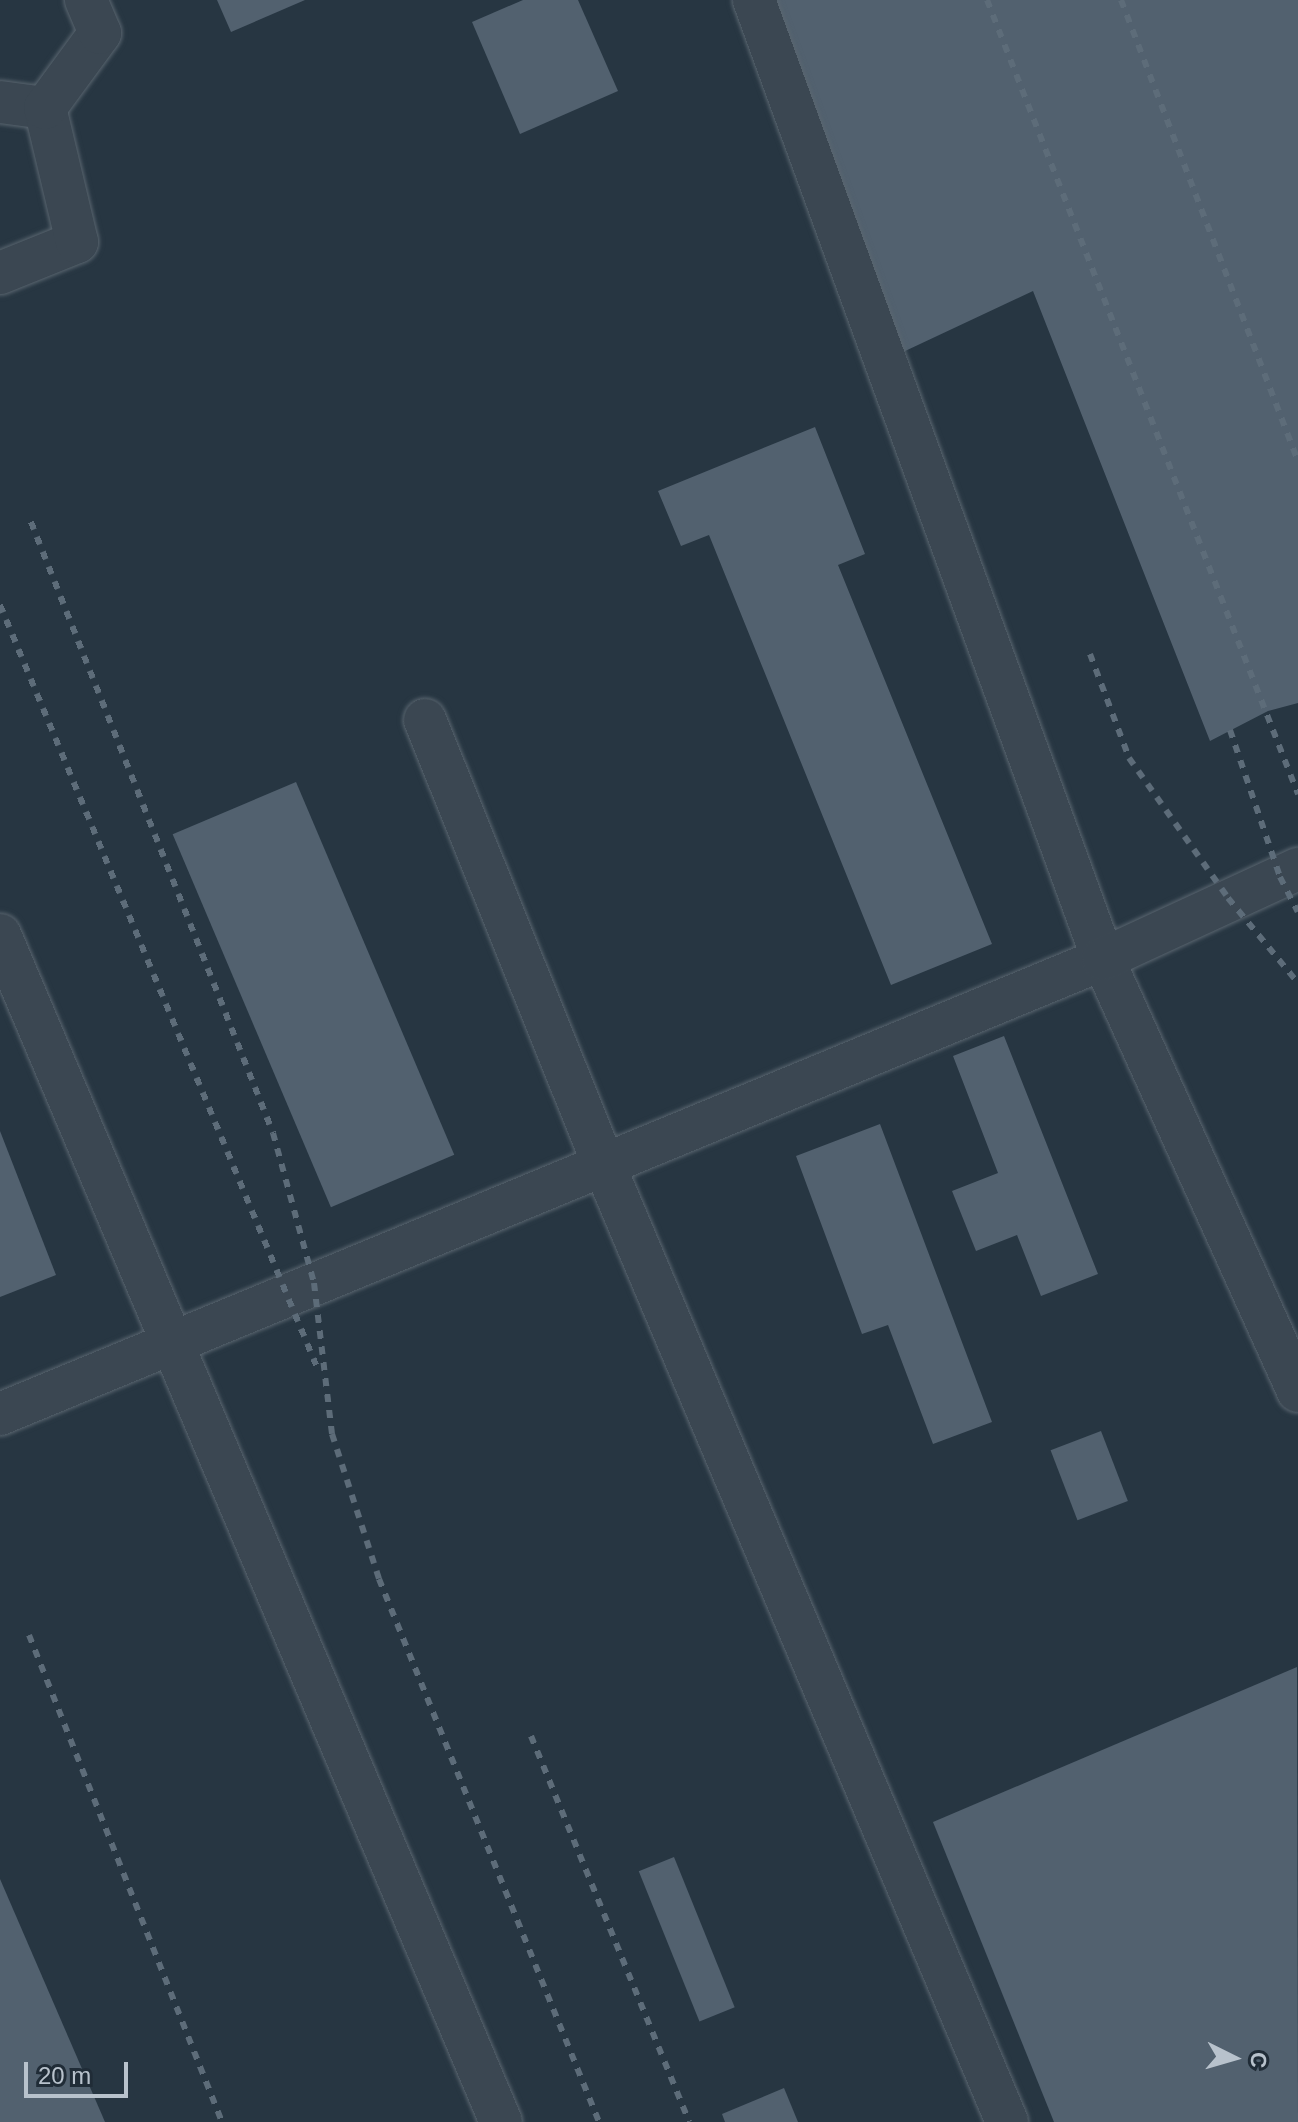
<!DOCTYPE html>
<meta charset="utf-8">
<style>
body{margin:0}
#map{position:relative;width:1298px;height:2122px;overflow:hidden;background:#273642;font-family:Helvetica,sans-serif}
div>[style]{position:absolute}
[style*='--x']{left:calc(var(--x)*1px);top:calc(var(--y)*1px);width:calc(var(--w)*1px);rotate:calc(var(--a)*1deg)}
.building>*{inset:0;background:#52616f;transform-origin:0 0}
.roads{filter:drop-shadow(0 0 2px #59656f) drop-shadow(0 0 2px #59656f)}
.minor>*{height:42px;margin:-21px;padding:0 21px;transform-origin:21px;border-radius:21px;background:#3b4752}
.rail>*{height:6px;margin-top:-3px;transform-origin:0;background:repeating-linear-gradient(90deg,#5d6c79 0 8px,transparent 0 16px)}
span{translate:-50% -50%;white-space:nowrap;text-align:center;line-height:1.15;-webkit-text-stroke:8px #202c37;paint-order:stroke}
.north{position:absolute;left:1194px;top:2018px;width:80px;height:80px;-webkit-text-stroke:6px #202c37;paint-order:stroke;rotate:95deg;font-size:22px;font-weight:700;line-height:32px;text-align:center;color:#b8c2cc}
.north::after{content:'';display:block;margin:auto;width:28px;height:36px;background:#b8c2cc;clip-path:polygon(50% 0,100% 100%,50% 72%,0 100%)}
.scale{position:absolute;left:24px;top:2062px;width:104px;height:36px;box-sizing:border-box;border:4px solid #b8c2cc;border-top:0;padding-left:10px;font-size:24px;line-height:28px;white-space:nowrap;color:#b8c2cc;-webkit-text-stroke:6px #202c37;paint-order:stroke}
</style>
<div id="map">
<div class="building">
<div style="clip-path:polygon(217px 0,305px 0,231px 32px)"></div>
<div style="clip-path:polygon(523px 0,578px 0,618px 91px,520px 134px,472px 22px)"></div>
<div style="clip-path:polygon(771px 0,1298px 0,1298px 703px,1268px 711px,1210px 741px,1033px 291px,903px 352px)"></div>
<div style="clip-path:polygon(815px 427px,865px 554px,838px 565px,992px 944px,891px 985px,709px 535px,681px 546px,658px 491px)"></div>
<div style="left:296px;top:782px;width:405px;height:134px;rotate:67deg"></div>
<div style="clip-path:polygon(1004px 1036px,1098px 1274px,1041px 1296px,1017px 1235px,976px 1251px,952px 1191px,998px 1173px,953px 1056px)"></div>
<div style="clip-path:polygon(880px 1124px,992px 1422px,933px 1444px,888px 1325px,862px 1334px,796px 1156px)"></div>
<div style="clip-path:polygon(0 1131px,56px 1275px,0 1297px)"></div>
<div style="left:1101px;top:1431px;width:75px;height:54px;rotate:69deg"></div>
<div style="clip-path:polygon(1297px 1667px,1298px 2122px,1054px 2122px,933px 1822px)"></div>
<div style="left:674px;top:1857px;width:162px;height:38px;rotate:68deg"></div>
<div style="clip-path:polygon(0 1879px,105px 2122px,0 2122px)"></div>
<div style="clip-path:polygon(784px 2088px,798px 2122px,725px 2122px,722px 2114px)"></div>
</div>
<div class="roads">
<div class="minor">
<div style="--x:754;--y:0;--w:1021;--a:70"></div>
<div style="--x:1103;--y:959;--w:474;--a:65.7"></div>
<div style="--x:0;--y:102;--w:45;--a:7.6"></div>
<div style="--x:0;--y:273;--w:83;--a:-21.9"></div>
<div style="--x:77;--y:242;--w:138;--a:-103.4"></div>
<div style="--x:45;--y:108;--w:93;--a:-53.7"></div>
<div style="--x:100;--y:33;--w:36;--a:-113"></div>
<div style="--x:425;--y:720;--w:480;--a:68.1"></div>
<div style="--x:604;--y:1165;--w:1038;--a:67.16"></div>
<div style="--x:0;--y:935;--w:1288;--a:67.12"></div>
<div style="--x:0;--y:1414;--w:1193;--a:-22.42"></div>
<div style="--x:1103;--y:959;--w:215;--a:-24.8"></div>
</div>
</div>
<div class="rail">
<div style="--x:987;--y:0;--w:853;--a:68.61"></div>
<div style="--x:1121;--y:0;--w:495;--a:69"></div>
<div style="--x:31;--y:522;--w:657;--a:68.39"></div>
<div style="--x:273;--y:1133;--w:156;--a:74.7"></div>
<div style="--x:314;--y:1283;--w:152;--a:83.2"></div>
<div style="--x:332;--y:1434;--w:152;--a:72"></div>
<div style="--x:379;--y:1579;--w:586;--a:67.94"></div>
<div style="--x:0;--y:605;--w:823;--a:67.42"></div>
<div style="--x:1090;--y:654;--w:111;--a:69.4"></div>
<div style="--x:1129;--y:758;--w:171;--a:54.7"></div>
<div style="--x:1228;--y:898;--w:110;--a:50.5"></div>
<div style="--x:1230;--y:730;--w:155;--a:71.2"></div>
<div style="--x:1280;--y:877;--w:39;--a:63"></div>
<div style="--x:29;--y:1635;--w:524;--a:68.38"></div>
<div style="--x:531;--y:1736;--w:417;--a:67.7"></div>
</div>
<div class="north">С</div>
<div class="scale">20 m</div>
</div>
